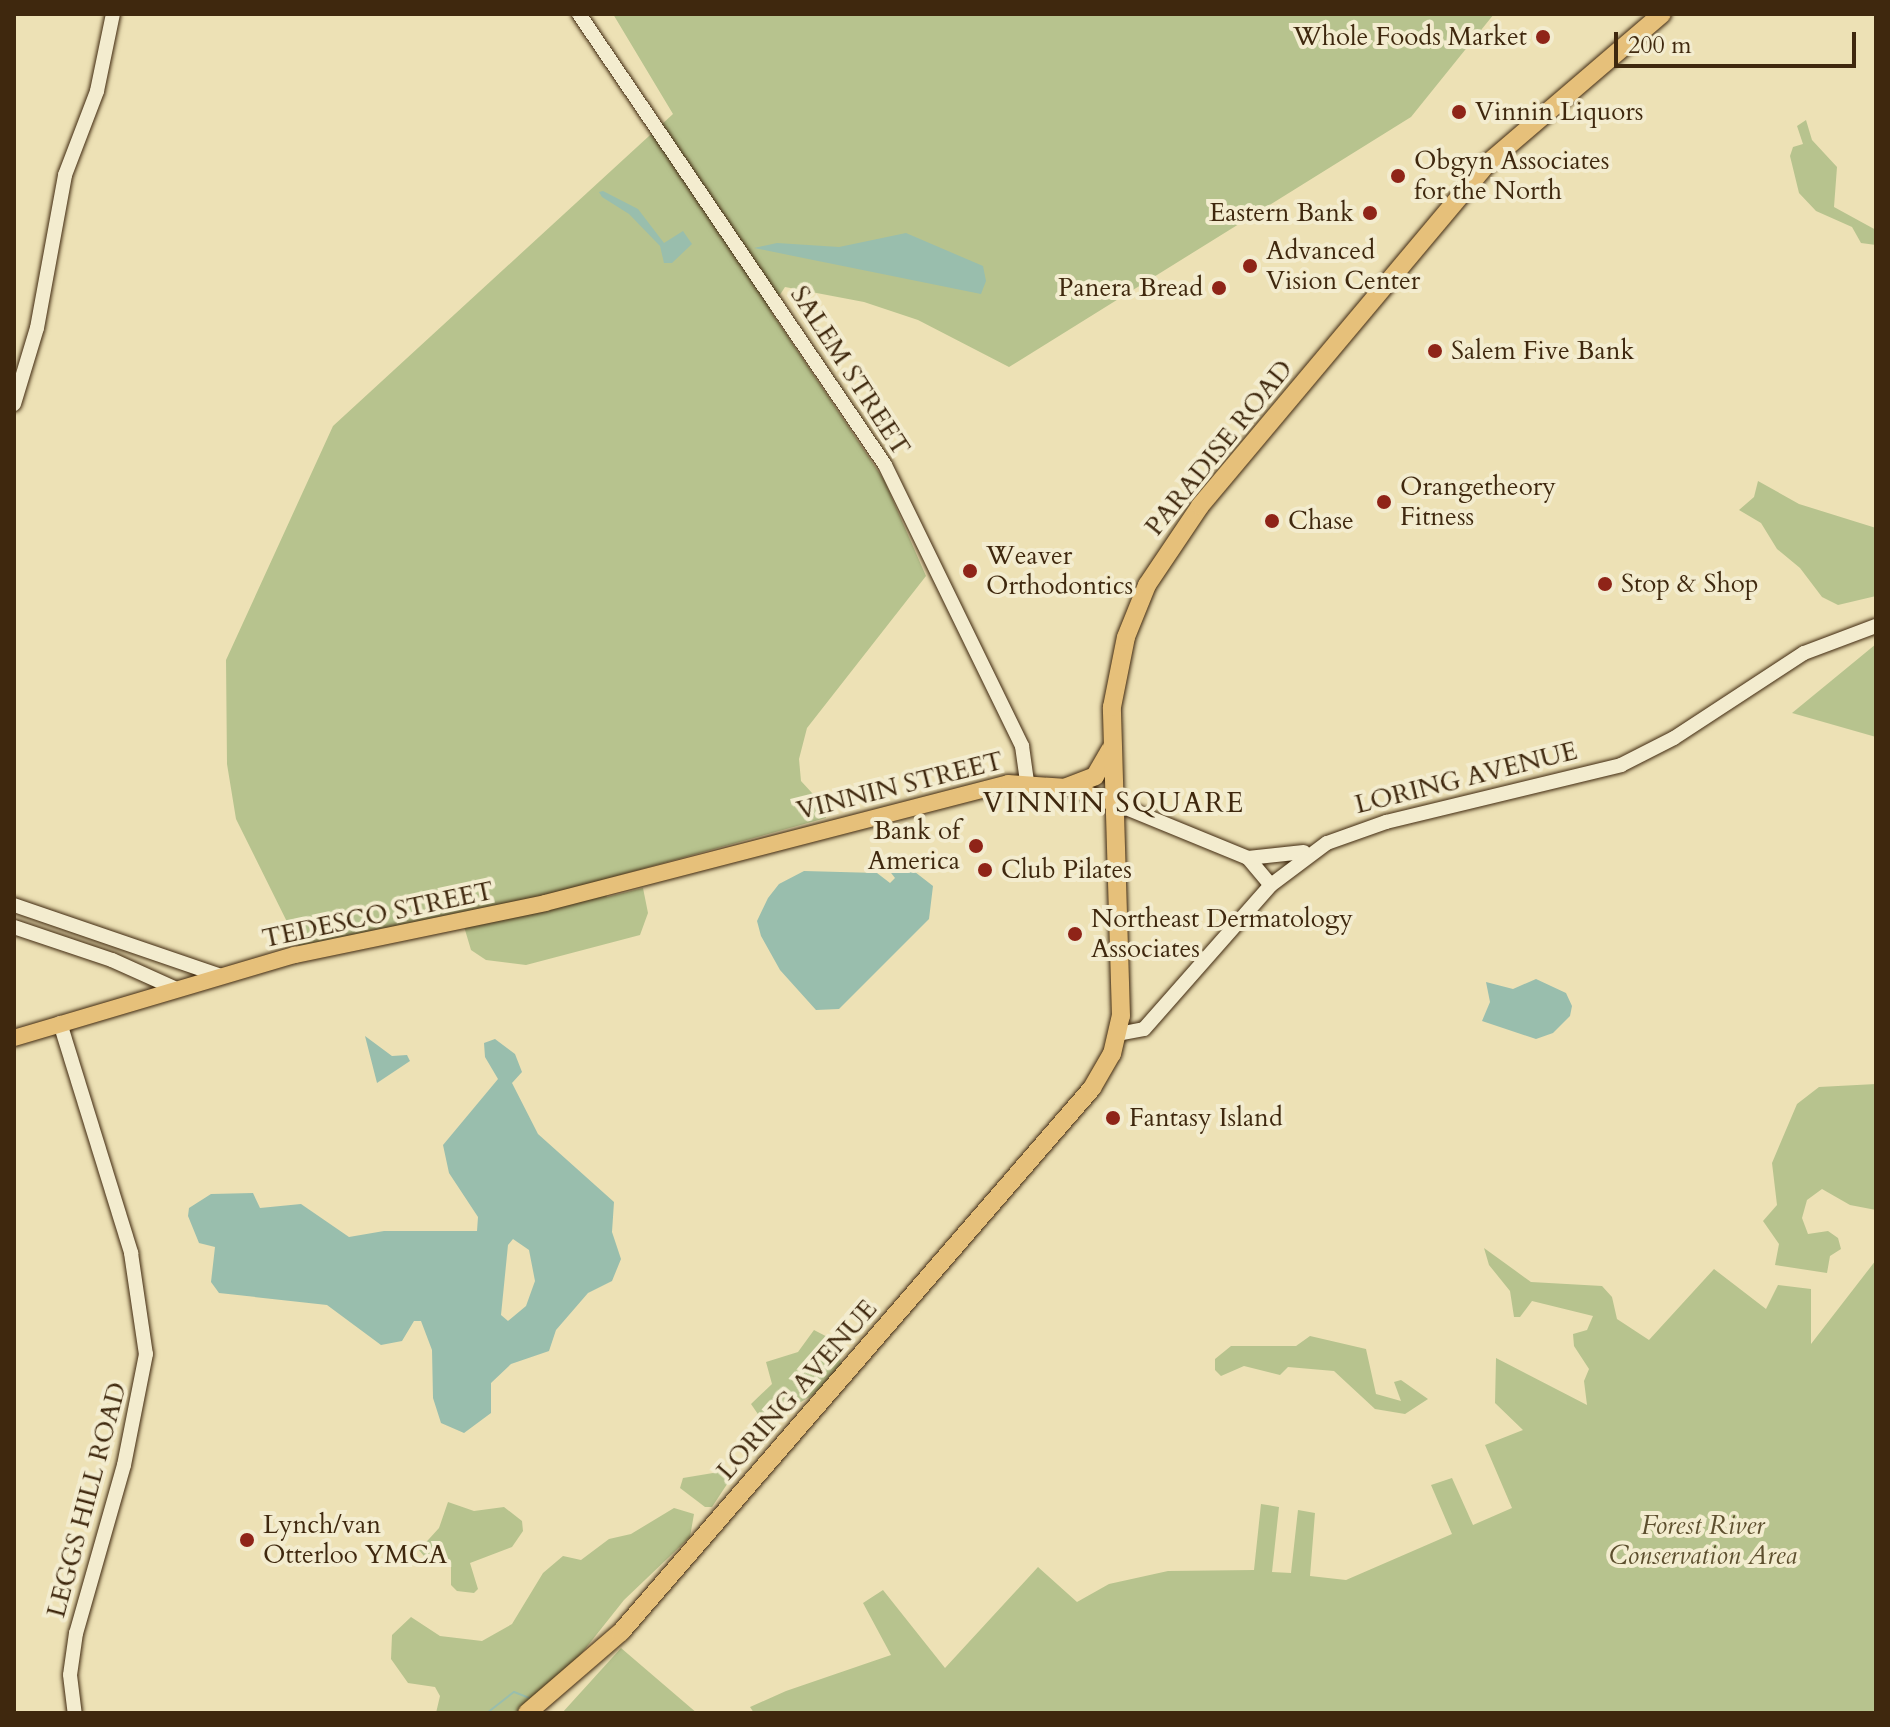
<!DOCTYPE html>
<style>
body{margin:0}
#map{position:relative;width:1890px;height:1727px;overflow:hidden;background:#ede1b5;font-family:Cardo,serif}
div>[style]{position:absolute}
[style*='--x']{left:calc(var(--x)*1px);top:calc(var(--y)*1px);width:calc(var(--w)*1px);rotate:calc(var(--a)*1deg)}
.green>*{inset:0;background:#b7c38e}
.water>*{inset:0;background:#99bead}
.stream>*{height:2px;margin:-1px;padding:0 1px;transform-origin:1px;border-radius:1px;background:#99bead}
.roads{filter:drop-shadow(0 0 2px #3f280e) drop-shadow(0 0 2px #3f280e)}
.secondary>*{height:14px;margin:-7px;padding:0 7px;transform-origin:7px;border-radius:7px;background:#f3eccf}
.primary>*{height:16px;margin:-8px;padding:0 8px;transform-origin:8px;border-radius:8px;background:#e6c07a}
.highway>*{height:18px;margin:-9px;padding:0 9px;transform-origin:9px;border-radius:9px;background:#e6c07a}
.dots>*{width:22px;height:22px;translate:-50% -50%;box-sizing:border-box;border:4px solid #f3eccf;border-radius:50%}
span{translate:-50% -50%;white-space:nowrap;text-align:center;line-height:1.15;-webkit-text-stroke:8px #f3eccf;paint-order:stroke}
.poi-label{font-size:26px;color:#3f280e}
.right{translate:-100% -50%;text-align:right}
.left{translate:0 -50%;text-align:left}
.street-label{font-size:26px;color:#3f280e}
.park-label{font-size:26px;color:#5d4f2e;font-style:italic}
.neighbourhood-label{font-size:28px;color:#3f280e;letter-spacing:2px}
.frame{position:absolute;inset:0;border:16px solid #3f280e;pointer-events:none}
.scale{position:absolute;left:1614px;top:32px;width:242px;height:36px;box-sizing:border-box;border:4px solid #3f280e;border-top:0;padding-left:10px;font-size:24px;line-height:28px;white-space:nowrap;color:#3f280e;-webkit-text-stroke:6px #f3eccf;paint-order:stroke}
</style>
<div id="map">
<div class="green">
<div style="clip-path:polygon(613px 14px,1494px 14px,1411px 117px,1009px 367px,918px 320px,864px 302px,785px 287px,770px 310px,884px 480px,926px 576px,807px 728px,799px 759px,801px 781px,824px 806px,826px 818px,602px 880px,607px 897px,643px 888px,648px 913px,640px 935px,526px 965px,486px 960px,471px 950px,460px 913px,299px 946px,236px 819px,227px 764px,226px 660px,333px 426px,673px 114px)"></div>
<div style="clip-path:polygon(1806px 120px,1812px 140px,1837px 167px,1834px 207px,1876px 230px,1876px 245px,1861px 243px,1852px 227px,1816px 211px,1799px 193px,1790px 156px,1793px 147px,1803px 144px,1797px 126px)"></div>
<div style="clip-path:polygon(1758px 481px,1799px 504px,1876px 528px,1876px 596px,1838px 605px,1822px 597px,1800px 568px,1777px 549px,1761px 523px,1739px 510px,1754px 497px)"></div>
<div style="clip-path:polygon(1876px 644px,1876px 737px,1792px 713px,1831px 681px)"></div>
<div style="clip-path:polygon(1876px 1084px,1876px 1210px,1850px 1205px,1822px 1189px,1807px 1200px,1802px 1218px,1808px 1234px,1828px 1231px,1838px 1238px,1841px 1249px,1830px 1256px,1827px 1273px,1775px 1265px,1779px 1244px,1763px 1221px,1777px 1205px,1772px 1163px,1797px 1104px,1819px 1087px)"></div>
<div style="clip-path:polygon(1484px 1248px,1531px 1282px,1602px 1286px,1612px 1297px,1617px 1319px,1649px 1340px,1714px 1269px,1766px 1309px,1778px 1285px,1811px 1289px,1811px 1344px,1876px 1260px,1876px 1713px,754px 1713px,750px 1707px,786px 1691px,891px 1655px,863px 1603px,883px 1590px,945px 1668px,1038px 1567px,1077px 1602px,1109px 1584px,1168px 1571px,1254px 1570px,1261px 1504px,1279px 1507px,1272px 1572px,1291px 1573px,1298px 1510px,1315px 1513px,1310px 1576px,1346px 1580px,1452px 1534px,1431px 1485px,1452px 1478px,1473px 1525px,1512px 1508px,1485px 1445px,1523px 1430px,1495px 1403px,1496px 1358px,1587px 1405px,1584px 1381px,1589px 1369px,1574px 1346px,1573px 1334px,1587px 1330px,1593px 1316px,1532px 1301px,1520px 1317px,1514px 1317px,1510px 1291px,1489px 1265px)"></div>
<div style="clip-path:polygon(814px 1330px,839px 1343px,841px 1367px,813px 1395px,764px 1423px,751px 1404px,772px 1384px,766px 1362px,798px 1352px)"></div>
<div style="clip-path:polygon(1310px 1336px,1366px 1349px,1376px 1394px,1401px 1401px,1394px 1382px,1401px 1380px,1428px 1399px,1405px 1414px,1375px 1409px,1334px 1371px,1288px 1367px,1280px 1375px,1244px 1366px,1221px 1376px,1215px 1370px,1215px 1359px,1231px 1346px,1296px 1346px)"></div>
<div style="clip-path:polygon(737px 1469px,712px 1507px,705px 1507px,680px 1488px,683px 1478px)"></div>
<div style="clip-path:polygon(448px 1502px,474px 1511px,504px 1507px,522px 1521px,523px 1531px,512px 1547px,470px 1563px,478px 1589px,474px 1593px,457px 1591px,451px 1585px,451px 1567px,429px 1562px,419px 1550px,439px 1528px)"></div>
<div style="clip-path:polygon(674px 1508px,694px 1514px,690px 1537px,624px 1600px,566px 1673px,515px 1713px,436px 1713px,440px 1696px,435px 1687px,408px 1683px,391px 1659px,392px 1635px,411px 1617px,440px 1636px,482px 1641px,512px 1624px,543px 1573px,563px 1556px,581px 1560px,609px 1539px,631px 1534px)"></div>
<div style="clip-path:polygon(621px 1648px,691px 1708px,697px 1713px,562px 1713px)"></div>
</div>
<div class="water">
<div style="clip-path:polygon(603px 191px,638px 209px,664px 243px,683px 231px,692px 244px,672px 263px,664px 263px,660px 246px,629px 214px,602px 197px,599px 192px)"></div>
<div style="clip-path:polygon(906px 233px,983px 266px,986px 281px,981px 294px,754px 248px,777px 243px,839px 247px)"></div>
<div style="clip-path:polygon(906px 865px,933px 886px,929px 919px,839px 1009px,816px 1010px,780px 970px,761px 936px,757px 921px,768px 898px,779px 884px,804px 871px,877px 873px,890px 883px,895px 878px,888px 869px)"></div>
<div style="clip-path:polygon(1536px 979px,1566px 993px,1572px 1006px,1570px 1016px,1553px 1033px,1536px 1039px,1482px 1021px,1490px 1002px,1486px 982px,1513px 989px)"></div>
<div style="clip-path:polygon(365px 1036px,392px 1056px,407px 1055px,410px 1061px,377px 1083px)"></div>
<div style="clip-path:polygon(evenodd,495px 1039px,515px 1054px,522px 1072px,512px 1083px,538px 1134px,614px 1202px,612px 1232px,621px 1259px,612px 1281px,588px 1293px,556px 1330px,549px 1351px,511px 1364px,491px 1383px,491px 1413px,464px 1433px,441px 1423px,433px 1398px,432px 1350px,421px 1321px,414px 1321px,402px 1341px,381px 1345px,327px 1305px,219px 1293px,211px 1282px,215px 1247px,199px 1243px,188px 1216px,189px 1208px,211px 1194px,253px 1193px,260px 1208px,301px 1204px,349px 1237px,384px 1231px,477px 1231px,478px 1217px,449px 1173px,443px 1145px,498px 1079px,485px 1057px,484px 1043px,495px 1039px,513px 1239px,529px 1250px,535px 1281px,526px 1306px,508px 1321px,501px 1315px,508px 1245px,513px 1239px)"></div>
</div>
<div class="stream">
<div style="--x:487;--y:1713;--w:34;--a:-38"></div>
<div style="--x:514;--y:1692;--w:17;--a:21"></div>
</div>
<div class="roads">
<div class="secondary">
<div style="--x:579;--y:14;--w:545;--a:55.84"></div>
<div style="--x:885;--y:465;--w:313;--a:64"></div>
<div style="--x:1022;--y:746;--w:36;--a:82"></div>
<div style="--x:14;--y:404;--w:79;--a:-73.2"></div>
<div style="--x:37;--y:328;--w:156;--a:-79.6"></div>
<div style="--x:65;--y:175;--w:90;--a:-69.1"></div>
<div style="--x:97;--y:91;--w:79;--a:-78.3"></div>
<div style="--x:1114;--y:803;--w:145;--a:22.3"></div>
<div style="--x:1248;--y:858;--w:35;--a:50"></div>
<div style="--x:1248;--y:858;--w:56;--a:-6.1"></div>
<div style="--x:14;--y:905;--w:217;--a:18.9"></div>
<div style="--x:14;--y:927;--w:103;--a:18.6"></div>
<div style="--x:112;--y:960;--w:68;--a:24.3"></div>
<div style="--x:60;--y:1023;--w:241;--a:72.8"></div>
<div style="--x:131;--y:1253;--w:102;--a:81.6"></div>
<div style="--x:146;--y:1354;--w:113;--a:101.2"></div>
<div style="--x:124;--y:1465;--w:175;--a:105.9"></div>
<div style="--x:76;--y:1633;--w:42;--a:98.1"></div>
<div style="--x:70;--y:1675;--w:38;--a:83"></div>
<div style="--x:1118;--y:1034;--w:26;--a:-11"></div>
<div style="--x:1144;--y:1029;--w:192;--a:-48.6"></div>
<div style="--x:1271;--y:885;--w:70;--a:-36.9"></div>
<div style="--x:1327;--y:843;--w:63;--a:-19.6"></div>
<div style="--x:1386;--y:822;--w:242;--a:-13.6"></div>
<div style="--x:1621;--y:765;--w:59;--a:-27"></div>
<div style="--x:1674;--y:738;--w:155;--a:-33.2"></div>
<div style="--x:1804;--y:653;--w:77;--a:-20.6"></div>
</div>
<div class="primary">
<div style="--x:14;--y:1038;--w:293;--a:-16.5"></div>
<div style="--x:295;--y:955;--w:255;--a:-11.7"></div>
<div style="--x:545;--y:903;--w:478;--a:-14.5"></div>
<div style="--x:1008;--y:783;--w:59;--a:3.9"></div>
<div style="--x:1067;--y:787;--w:50;--a:18.8"></div>
</div>
<div class="highway">
<div style="--x:1067;--y:787;--w:30;--a:-21"></div>
<div style="--x:1095;--y:776;--w:30;--a:-60"></div>
<div style="--x:527;--y:1713;--w:124;--a:-40.8"></div>
<div style="--x:621;--y:1632;--w:720;--a:-49.11"></div>
<div style="--x:1092;--y:1088;--w:39;--a:-60"></div>
<div style="--x:1112;--y:1054;--w:39;--a:-77"></div>
<div style="--x:1121;--y:1016;--w:309;--a:-91.7"></div>
<div style="--x:1112;--y:707;--w:71;--a:-78.7"></div>
<div style="--x:1126;--y:637;--w:56;--a:-68"></div>
<div style="--x:1147;--y:585;--w:95;--a:-56.1"></div>
<div style="--x:1200;--y:506;--w:448;--a:-50"></div>
<div style="--x:1488;--y:163;--w:229;--a:-40.6"></div>
</div>
</div>
<div class="dots">
<div style="left:1543px;top:37px;background:#8f2418"></div>
<div style="left:1459px;top:112px;background:#8f2418"></div>
<div style="left:1398px;top:176px;background:#8f2418"></div>
<div style="left:1370px;top:213px;background:#8f2418"></div>
<div style="left:1250px;top:266px;background:#8f2418"></div>
<div style="left:1219px;top:288px;background:#8f2418"></div>
<div style="left:1435px;top:351px;background:#8f2418"></div>
<div style="left:1384px;top:502px;background:#8f2418"></div>
<div style="left:1272px;top:521px;background:#8f2418"></div>
<div style="left:970px;top:571px;background:#8f2418"></div>
<div style="left:1605px;top:584px;background:#8f2418"></div>
<div style="left:976px;top:846px;background:#8f2418"></div>
<div style="left:985px;top:870px;background:#8f2418"></div>
<div style="left:1075px;top:934px;background:#8f2418"></div>
<div style="left:1113px;top:1118px;background:#8f2418"></div>
<div style="left:247px;top:1540px;background:#8f2418"></div>
</div>
<div class="poi-label">
<span class="right" style="left:1527px;top:37px">Whole Foods Market</span>
<span class="left" style="left:1475px;top:112px">Vinnin Liquors</span>
<span class="left" style="left:1414px;top:176px">Obgyn Associates<br>for the North</span>
<span class="right" style="left:1354px;top:213px">Eastern Bank</span>
<span class="left" style="left:1266px;top:266px">Advanced<br>Vision Center</span>
<span class="right" style="left:1203px;top:288px">Panera Bread</span>
<span class="left" style="left:1451px;top:351px">Salem Five Bank</span>
<span class="left" style="left:1400px;top:502px">Orangetheory<br>Fitness</span>
<span class="left" style="left:1288px;top:521px">Chase</span>
<span class="left" style="left:986px;top:571px">Weaver<br>Orthodontics</span>
<span class="left" style="left:1621px;top:584px">Stop &amp; Shop</span>
<span class="right" style="left:960px;top:846px">Bank of<br>America</span>
<span class="left" style="left:1001px;top:870px">Club Pilates</span>
<span class="left" style="left:1091px;top:934px">Northeast Dermatology<br>Associates</span>
<span class="left" style="left:1129px;top:1118px">Fantasy Island</span>
<span class="left" style="left:263px;top:1540px">Lynch/van<br>Otterloo YMCA</span>
</div>
<div class="street-label">
<span style="left:850px;top:371px;rotate:57deg">SALEM STREET</span>
<span style="left:1219px;top:448px;rotate:-51deg">PARADISE ROAD</span>
<span style="left:1466px;top:778px;rotate:-14deg">LORING AVENUE</span>
<span style="left:900px;top:786px;rotate:-14deg">VINNIN STREET</span>
<span style="left:378px;top:915px;rotate:-12deg">TEDESCO STREET</span>
<span style="left:797px;top:1390px;rotate:-49deg">LORING AVENUE</span>
<span style="left:87px;top:1500px;rotate:-75deg">LEGGS HILL ROAD</span>
</div>
<div class="park-label">
<span style="left:1703px;top:1541px">Forest River<br>Conservation Area</span>
</div>
<div class="neighbourhood-label">
<span style="left:1114px;top:803px">VINNIN SQUARE</span>
</div>
<div class="frame"></div>
<div class="scale">200 m</div>
</div>
